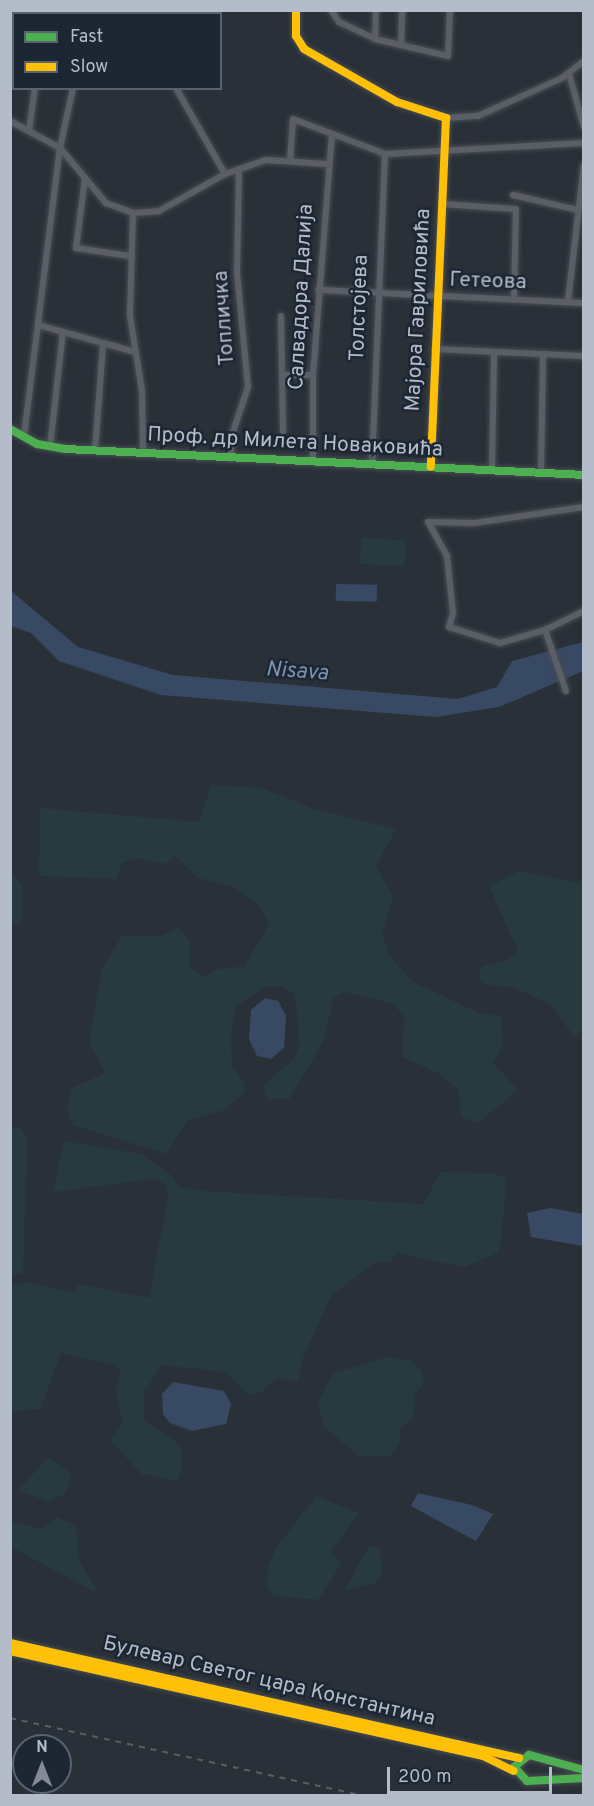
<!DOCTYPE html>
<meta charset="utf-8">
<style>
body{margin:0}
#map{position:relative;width:594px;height:1806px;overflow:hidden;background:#2a3038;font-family:Overpass,sans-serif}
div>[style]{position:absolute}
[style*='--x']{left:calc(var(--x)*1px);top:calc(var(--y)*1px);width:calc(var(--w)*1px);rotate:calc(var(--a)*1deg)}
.green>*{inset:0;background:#273a3e;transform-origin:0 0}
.water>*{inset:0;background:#384963;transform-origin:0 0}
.roads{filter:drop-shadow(0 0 2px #484c53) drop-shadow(0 0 2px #484c53)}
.street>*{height:6px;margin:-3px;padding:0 3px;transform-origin:3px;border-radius:3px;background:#5a5e66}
.fast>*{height:8px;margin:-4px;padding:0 4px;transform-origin:4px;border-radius:4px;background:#4caf50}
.slow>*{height:8px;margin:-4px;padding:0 4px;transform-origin:4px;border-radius:4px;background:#ffc107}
.rail>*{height:1.5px;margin-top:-0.75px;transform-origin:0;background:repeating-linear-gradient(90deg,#595d64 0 6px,transparent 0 12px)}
span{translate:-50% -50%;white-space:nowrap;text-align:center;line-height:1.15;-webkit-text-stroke:5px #1d2633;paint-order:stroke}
.street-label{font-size:21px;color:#b4bcc9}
.water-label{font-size:22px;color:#7c92b1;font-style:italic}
.frame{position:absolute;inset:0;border:12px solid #b4bcc9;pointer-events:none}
.legend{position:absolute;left:12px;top:12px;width:210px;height:78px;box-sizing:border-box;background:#1d2633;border:2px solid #59626f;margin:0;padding:8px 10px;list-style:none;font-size:18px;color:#b4bcc9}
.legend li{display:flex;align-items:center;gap:12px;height:30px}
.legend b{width:30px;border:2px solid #59626f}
.north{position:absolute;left:12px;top:1734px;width:60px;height:60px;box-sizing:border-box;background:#1d2633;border:2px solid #59626f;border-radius:50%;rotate:0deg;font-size:16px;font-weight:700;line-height:24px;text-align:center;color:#b4bcc9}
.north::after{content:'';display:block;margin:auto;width:21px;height:27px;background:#848b96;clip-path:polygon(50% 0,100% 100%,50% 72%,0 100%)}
.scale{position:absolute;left:387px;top:1767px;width:165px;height:27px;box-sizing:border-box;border:3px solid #b4bcc9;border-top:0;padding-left:8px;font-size:18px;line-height:21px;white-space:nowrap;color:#b4bcc9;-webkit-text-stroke:4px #1d2633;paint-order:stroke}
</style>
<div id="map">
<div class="green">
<div style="left:361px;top:538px;width:45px;height:26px;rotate:3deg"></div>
<div style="clip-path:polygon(211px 785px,261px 788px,315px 809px,396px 829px,376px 866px,393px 897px,382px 934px,388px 954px,413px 982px,479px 1013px,501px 1016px,503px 1043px,493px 1063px,517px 1089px,507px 1099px,478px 1123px,461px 1117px,459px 1091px,438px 1073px,402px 1057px,404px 1017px,394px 1004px,344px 992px,334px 997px,323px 1042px,289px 1099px,266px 1099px,263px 1085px,294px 1059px,300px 1044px,295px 994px,283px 987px,265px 987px,236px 1007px,231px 1033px,232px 1066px,244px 1082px,244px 1093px,222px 1111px,188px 1120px,166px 1154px,73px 1125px,67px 1110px,71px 1088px,106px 1073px,89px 1043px,102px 968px,122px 936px,160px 936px,178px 928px,190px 941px,190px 967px,205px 977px,218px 969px,245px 966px,269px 924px,258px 904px,233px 887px,198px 878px,175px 856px,164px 864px,136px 858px,122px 863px,116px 879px,39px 876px,40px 808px,199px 822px)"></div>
<div style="clip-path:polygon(10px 871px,23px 886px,22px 923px,11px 923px)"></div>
<div style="clip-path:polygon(520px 871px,583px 884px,583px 1029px,574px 1037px,552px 1005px,514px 988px,484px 984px,478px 978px,482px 966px,508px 960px,518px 951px,489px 886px)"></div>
<div style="clip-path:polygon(11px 1128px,21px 1128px,27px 1140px,23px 1273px,11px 1276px)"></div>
<div style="clip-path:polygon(64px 1141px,141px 1154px,171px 1175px,179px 1187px,204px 1191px,424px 1204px,440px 1172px,491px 1173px,505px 1177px,506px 1191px,499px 1252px,464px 1267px,396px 1253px,391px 1262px,375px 1262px,331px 1296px,301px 1362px,299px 1382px,276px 1378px,260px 1393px,248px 1395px,226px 1372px,162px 1365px,144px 1392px,144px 1420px,173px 1439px,182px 1451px,182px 1470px,176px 1481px,142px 1474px,110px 1441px,123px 1423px,115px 1389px,121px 1372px,114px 1365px,61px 1353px,40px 1409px,11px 1411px,11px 1286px,27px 1282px,75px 1293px,78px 1284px,149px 1298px,169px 1193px,166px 1184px,154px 1179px,53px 1192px)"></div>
<div style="clip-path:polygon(387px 1357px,409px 1360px,422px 1371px,424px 1383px,415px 1393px,413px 1419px,400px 1428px,400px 1443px,390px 1456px,359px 1456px,324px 1427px,318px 1403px,332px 1374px)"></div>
<div style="clip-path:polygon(48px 1458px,72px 1474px,65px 1494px,47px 1501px,18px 1490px)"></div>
<div style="clip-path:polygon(316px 1496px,359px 1513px,331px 1551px,341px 1564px,318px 1600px,274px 1596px,267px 1588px,268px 1567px,276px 1548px)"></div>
<div style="clip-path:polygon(57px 1517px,76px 1526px,79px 1561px,99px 1594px,11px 1547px,11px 1521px,41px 1529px)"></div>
<div style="clip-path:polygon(369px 1546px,380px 1548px,382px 1574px,375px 1583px,344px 1591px)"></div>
</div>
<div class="water">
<div style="left:336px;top:584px;width:41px;height:17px;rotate:1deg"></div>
<div style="clip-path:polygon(10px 590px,78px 647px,173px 675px,458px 699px,497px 687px,512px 661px,583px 642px,583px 671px,499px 707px,436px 717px,161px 695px,59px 661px,31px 633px,11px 626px)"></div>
<div style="clip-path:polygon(265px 998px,278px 1001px,286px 1016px,284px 1048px,271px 1059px,257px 1056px,249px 1039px,251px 1010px)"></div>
<div style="clip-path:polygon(551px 1208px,583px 1214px,583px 1246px,531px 1237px,527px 1213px)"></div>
<div style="clip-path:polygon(173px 1382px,224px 1391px,231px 1404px,226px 1424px,192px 1431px,170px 1423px,163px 1414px,162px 1394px)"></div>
<div style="clip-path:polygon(418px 1493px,472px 1505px,493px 1514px,476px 1541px,411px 1506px)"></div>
</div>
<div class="roads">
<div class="street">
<div style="--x:331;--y:10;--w:14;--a:56"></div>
<div style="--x:339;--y:22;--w:40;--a:25"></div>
<div style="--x:375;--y:39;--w:75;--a:13.1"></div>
<div style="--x:448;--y:56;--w:46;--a:-87.5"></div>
<div style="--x:49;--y:14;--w:4;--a:-76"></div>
<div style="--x:92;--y:14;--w:4;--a:-76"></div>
<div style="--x:375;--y:39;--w:29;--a:-88"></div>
<div style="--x:10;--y:45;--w:4;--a:0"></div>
<div style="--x:401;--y:45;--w:35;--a:-88"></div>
<div style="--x:569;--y:74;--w:55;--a:74.2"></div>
<div style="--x:176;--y:88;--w:99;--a:60.3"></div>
<div style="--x:446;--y:118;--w:32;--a:-4"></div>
<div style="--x:478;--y:116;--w:92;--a:-24.3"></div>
<div style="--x:562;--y:78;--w:28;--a:-38"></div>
<div style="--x:10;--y:121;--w:57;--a:28.4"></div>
<div style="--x:60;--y:148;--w:72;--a:50.1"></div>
<div style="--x:106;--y:203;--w:29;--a:20"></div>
<div style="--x:133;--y:213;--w:26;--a:-4"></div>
<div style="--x:159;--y:211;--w:76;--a:-29.3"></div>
<div style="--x:225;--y:174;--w:43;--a:-18.9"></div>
<div style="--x:266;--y:160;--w:60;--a:3.8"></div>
<div style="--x:29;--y:131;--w:43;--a:-82.1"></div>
<div style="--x:290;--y:161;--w:42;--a:-85.9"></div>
<div style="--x:293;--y:119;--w:98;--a:20.8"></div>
<div style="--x:385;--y:154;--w:199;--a:-3.2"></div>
<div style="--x:85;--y:178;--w:71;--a:97.3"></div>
<div style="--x:76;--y:248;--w:54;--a:8.6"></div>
<div style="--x:513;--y:195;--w:67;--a:13"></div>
<div style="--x:442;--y:204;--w:74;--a:3.9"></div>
<div style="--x:516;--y:209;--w:91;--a:91.3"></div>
<div style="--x:133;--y:213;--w:103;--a:91.7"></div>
<div style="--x:130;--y:316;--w:76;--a:80.9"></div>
<div style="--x:142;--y:391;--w:63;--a:89.1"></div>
<div style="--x:318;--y:290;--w:266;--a:2.8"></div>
<div style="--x:568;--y:301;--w:137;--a:-83.3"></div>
<div style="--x:281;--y:316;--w:115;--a:89"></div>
<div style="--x:38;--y:325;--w:98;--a:15.5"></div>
<div style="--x:434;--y:349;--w:150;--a:2.7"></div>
<div style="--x:282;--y:375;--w:31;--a:0"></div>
<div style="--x:24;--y:436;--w:290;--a:-82.9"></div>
<div style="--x:60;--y:148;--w:61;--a:-77.8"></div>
<div style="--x:50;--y:447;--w:116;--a:-83.6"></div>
<div style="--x:95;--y:451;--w:107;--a:-85.7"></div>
<div style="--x:231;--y:459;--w:21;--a:-90"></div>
<div style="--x:231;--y:438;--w:54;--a:-71.6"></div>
<div style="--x:248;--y:387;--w:115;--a:-95.5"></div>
<div style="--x:237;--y:273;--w:103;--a:-88.9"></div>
<div style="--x:313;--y:462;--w:87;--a:-90"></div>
<div style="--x:313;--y:375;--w:242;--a:-85.5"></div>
<div style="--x:372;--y:465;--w:311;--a:-87.6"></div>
<div style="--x:492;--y:470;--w:118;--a:-89"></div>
<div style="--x:541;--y:472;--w:118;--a:-89"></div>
<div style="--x:545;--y:630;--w:47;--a:163.9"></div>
<div style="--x:500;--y:643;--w:53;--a:-162.6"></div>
<div style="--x:449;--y:627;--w:15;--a:-74"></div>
<div style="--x:453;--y:613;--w:57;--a:-96"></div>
<div style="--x:447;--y:556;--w:39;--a:-119"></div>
<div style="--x:428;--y:522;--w:46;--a:1.2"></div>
<div style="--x:474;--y:523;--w:111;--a:-8.3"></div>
<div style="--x:566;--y:691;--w:65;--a:-109"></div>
<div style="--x:545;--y:630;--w:43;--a:-26"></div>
</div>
<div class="fast">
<div style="--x:10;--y:429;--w:31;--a:29"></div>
<div style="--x:37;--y:444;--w:29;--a:10"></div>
<div style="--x:66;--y:449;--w:519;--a:2.87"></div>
<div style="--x:584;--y:1770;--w:57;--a:-164.7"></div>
<div style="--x:529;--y:1755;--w:19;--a:141"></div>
<div style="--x:514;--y:1767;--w:19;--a:47"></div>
<div style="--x:527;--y:1781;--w:57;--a:-3"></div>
</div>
<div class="slow">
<div style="--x:296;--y:10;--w:26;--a:90"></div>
<div style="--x:296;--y:36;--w:15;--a:58"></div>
<div style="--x:304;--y:49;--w:107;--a:29.7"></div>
<div style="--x:397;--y:102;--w:52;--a:18.1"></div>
<div style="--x:446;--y:118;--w:349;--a:92.5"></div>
<div style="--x:10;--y:1643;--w:522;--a:12.73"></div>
<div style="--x:10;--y:1651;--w:485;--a:12.5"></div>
<div style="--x:483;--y:1756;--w:34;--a:26"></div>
</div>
</div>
<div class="rail">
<div style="--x:10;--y:1718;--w:362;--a:12.4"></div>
</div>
<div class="street-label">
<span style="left:488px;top:282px;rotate:2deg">Гетеова</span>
<span style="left:302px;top:297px;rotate:-87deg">Салвадора Далија</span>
<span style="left:360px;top:308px;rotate:-88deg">Толстојева</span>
<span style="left:419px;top:310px;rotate:-87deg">Мајора Гавриловића</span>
<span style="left:225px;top:318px;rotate:-94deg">Топличка</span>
<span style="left:295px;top:443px;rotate:3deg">Проф. др Милета Новаковића</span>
<span style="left:269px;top:1682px;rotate:13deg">Булевар Светог цара Константина</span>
</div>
<div class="water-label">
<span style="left:297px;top:672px;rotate:4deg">Nisava</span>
</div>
<div class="frame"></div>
<ul class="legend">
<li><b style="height:8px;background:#4caf50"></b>Fast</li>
<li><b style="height:8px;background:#ffc107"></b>Slow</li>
</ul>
<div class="north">N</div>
<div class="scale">200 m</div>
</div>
